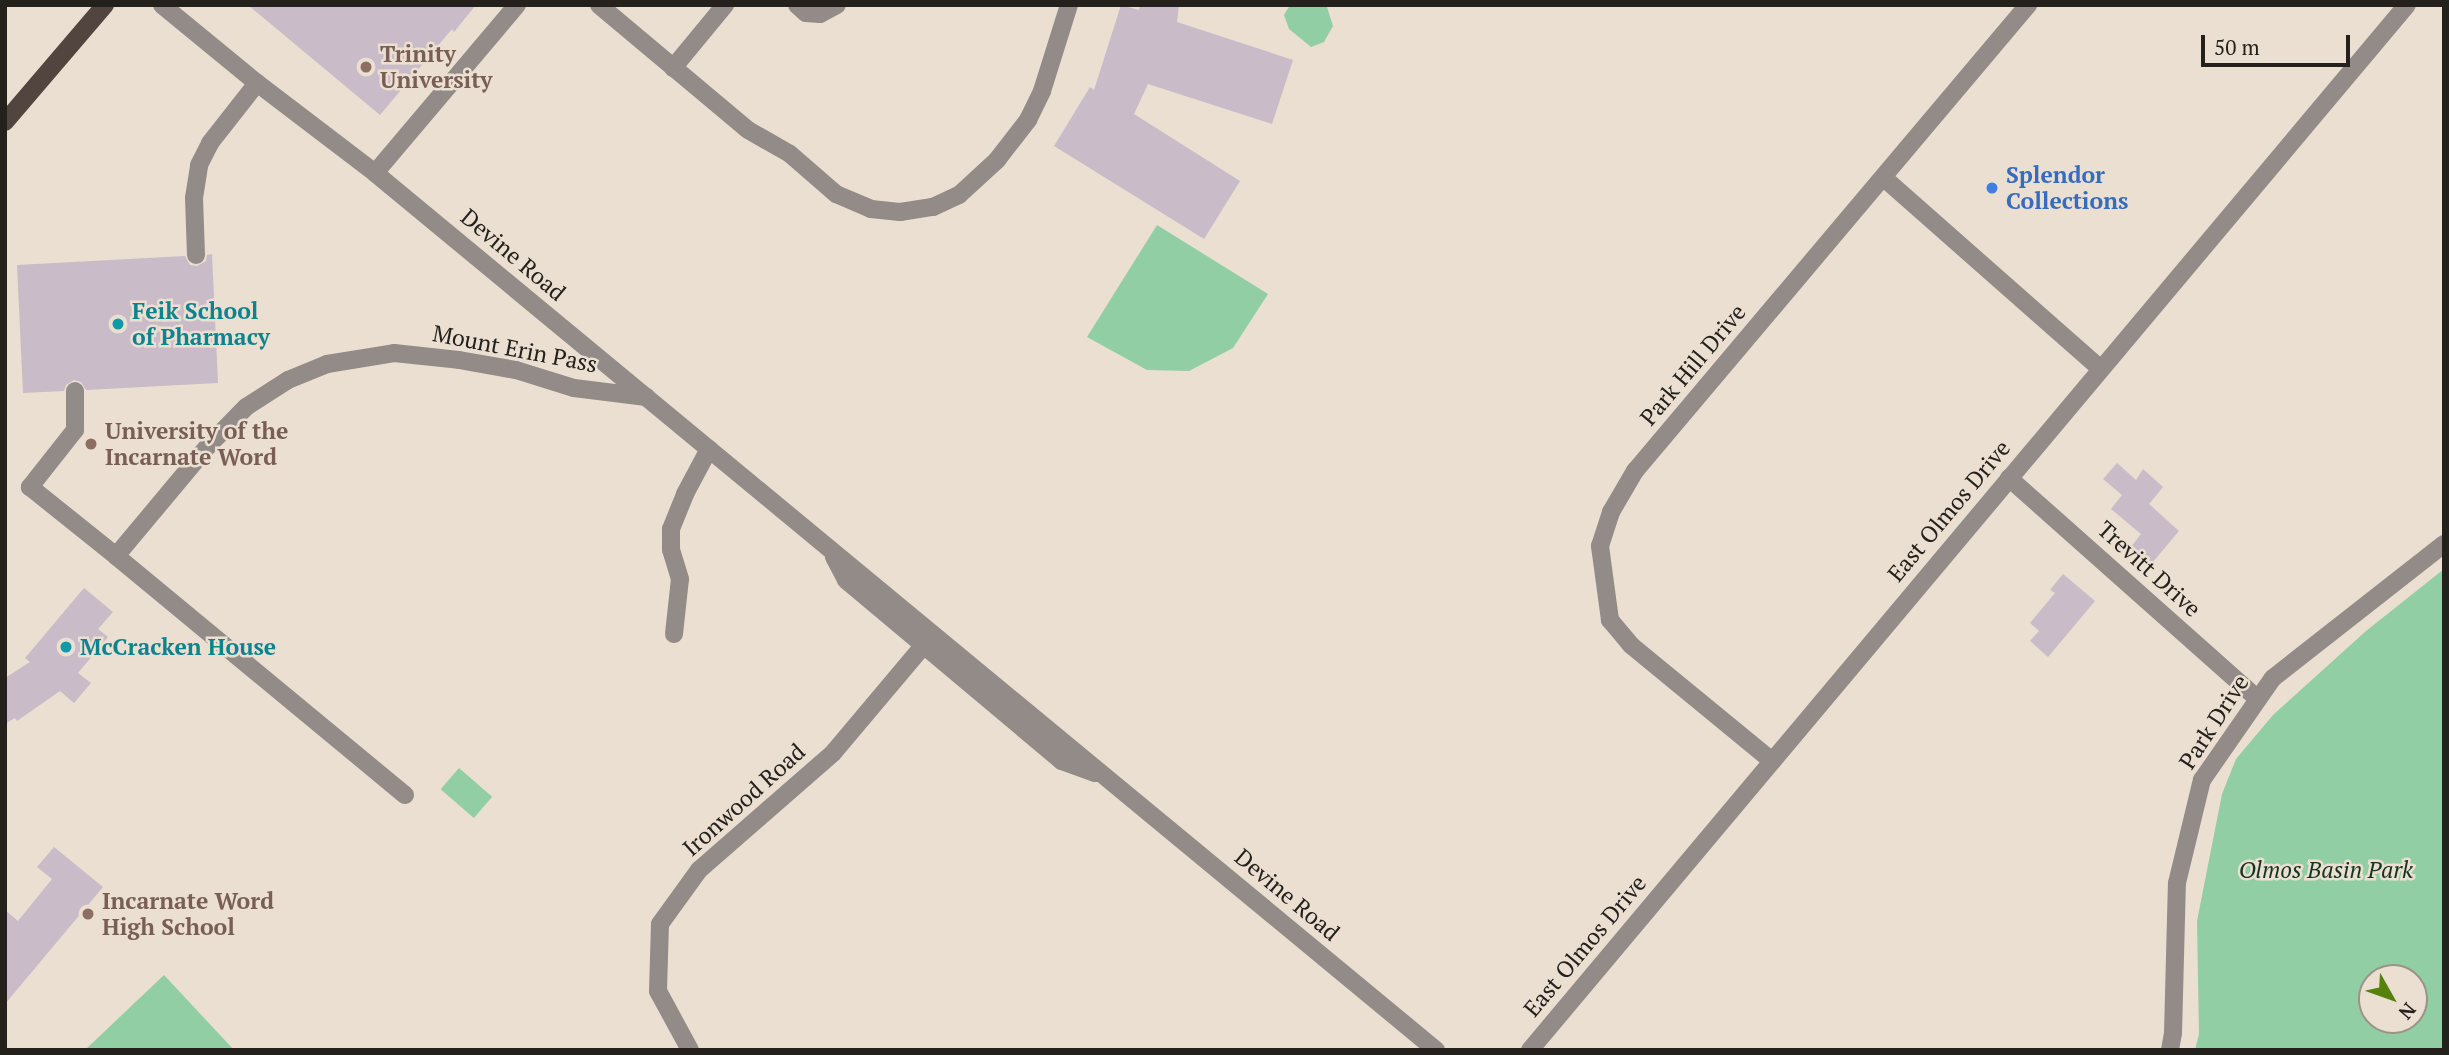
<!DOCTYPE html>
<style>
body{margin:0}
#map{position:relative;width:2449px;height:1055px;overflow:hidden;background:#ebdfd1;font-family:"PT Serif",serif}
div>[style]{position:absolute}
[style*='--x']{left:calc(var(--x)*1px);top:calc(var(--y)*1px);width:calc(var(--w)*1px);rotate:calc(var(--a)*1deg)}
.green>*{inset:0;background:#91cea3;transform-origin:0 0}
.building>*{inset:0;background:#c9bbc7}
.minor>*{height:18px;margin:-9px;padding:0 9px;transform-origin:9px;border-radius:9px;background:#928b87}
.major>*{height:18px;margin:-9px;padding:0 9px;transform-origin:9px;border-radius:9px;background:#524540}
.dots>*{width:19px;height:19px;translate:-50% -50%;box-sizing:border-box;border:4px solid #ebdfd1;border-radius:50%}
span{translate:-50% -50%;white-space:nowrap;text-align:center;line-height:1.15;-webkit-text-stroke:5px #ebdfd1;paint-order:stroke}
.education-label{font-size:23px;color:#785e54;font-weight:700}
.left{translate:0 -50%;text-align:left}
.shop-label{font-size:23px;color:#366cbe;font-weight:700}
.street-label{font-size:23px;color:#24201b}
.culture-label{font-size:23px;color:#0d838f;font-weight:700}
.park-label{font-size:23px;color:#143520;font-style:italic}
.frame{position:absolute;inset:0;border:7px solid #24201b;pointer-events:none}
.north{position:absolute;left:2358px;top:964px;width:70px;height:70px;box-sizing:border-box;background:#ebdfd1;border:2px solid #9b9388;border-radius:50%;rotate:130deg;font-size:19px;font-weight:700;line-height:28px;text-align:center;color:#24201b}
.north::after{content:'';display:block;margin:auto;width:24px;height:32px;background:#55810c;clip-path:polygon(50% 0,100% 100%,50% 72%,0 100%)}
.scale{position:absolute;left:2201px;top:35px;width:149px;height:32px;box-sizing:border-box;border:4px solid #24201b;border-top:0;padding-left:9px;font-size:21px;line-height:24px;white-space:nowrap;color:#24201b;-webkit-text-stroke:5px #ebdfd1;paint-order:stroke}
</style>
<div id="map">
<div class="green">
<div style="clip-path:polygon(1290px 5px,1327px 7px,1333px 26px,1324px 42px,1311px 47px,1289px 29px,1284px 15px)"></div>
<div style="clip-path:polygon(1157px 225px,1268px 294px,1233px 348px,1189px 371px,1147px 370px,1087px 337px)"></div>
<div style="clip-path:polygon(evenodd,2444px 569px,2444px 1050px,2195px 1050px,2199px 1034px,2197px 921px,2222px 794px,2236px 759px,2273px 715px,2366px 631px,2444px 569px,2414px 978px,2414px 1020px,2372px 1020px,2372px 978px,2414px 978px)"></div>
<div style="left:459px;top:768px;width:44px;height:28px;rotate:41deg"></div>
<div style="clip-path:polygon(164px 975px,234px 1050px,85px 1050px)"></div>
</div>
<div class="building">
<div style="clip-path:polygon(248px 5px,476px 5px,454px 32px,452px 29px,380px 115px)"></div>
<div style="clip-path:polygon(1121px 5px,1139px 10px,1140px 5px,1179px 5px,1177px 22px,1293px 60px,1272px 124px,1148px 84px,1134px 114px,1240px 181px,1204px 239px,1054px 146px,1090px 87px,1094px 90px)"></div>
<div style="clip-path:polygon(212px 254px,218px 383px,86px 390px,81px 382px,74px 380px,66px 385px,64px 391px,23px 393px,17px 265px,185px 256px,190px 265px,197px 266px,206px 261px,207px 255px)"></div>
<div style="clip-path:polygon(2117px 463px,2136px 480px,2143px 469px,2163px 487px,2149px 504px,2179px 531px,2152px 563px,2131px 547px,2141px 534px,2111px 509px,2122px 495px,2103px 479px)"></div>
<div style="clip-path:polygon(2063px 574px,2095px 601px,2048px 657px,2030px 641px,2039px 631px,2030px 623px,2055px 593px,2050px 590px)"></div>
<div style="clip-path:polygon(84px 588px,113px 612px,98px 629px,108px 637px,78px 673px,91px 683px,74px 703px,60px 691px,17px 721px,15px 718px,5px 724px,5px 678px,30px 662px,25px 658px)"></div>
<div style="clip-path:polygon(54px 847px,103px 887px,5px 1004px,5px 910px,18px 921px,52px 879px,37px 867px)"></div>
</div>
<div class="minor">
<div style="--x:162;--y:5;--w:123;--a:39.4"></div>
<div style="--x:257;--y:83;--w:148;--a:37.3"></div>
<div style="--x:375;--y:173;--w:1377;--a:39.58"></div>
<div style="--x:599;--y:5;--w:194;--a:40"></div>
<div style="--x:748;--y:130;--w:48;--a:29.7"></div>
<div style="--x:790;--y:154;--w:61;--a:41"></div>
<div style="--x:836;--y:194;--w:38;--a:23"></div>
<div style="--x:871;--y:209;--w:29;--a:6"></div>
<div style="--x:900;--y:212;--w:33;--a:-9"></div>
<div style="--x:933;--y:207;--w:29;--a:-25"></div>
<div style="--x:959;--y:195;--w:52;--a:-42.6"></div>
<div style="--x:997;--y:160;--w:51;--a:-52.2"></div>
<div style="--x:1028;--y:120;--w:32;--a:-64"></div>
<div style="--x:1042;--y:91;--w:90;--a:-72.6"></div>
<div style="--x:797;--y:5;--w:12;--a:42"></div>
<div style="--x:806;--y:13;--w:14;--a:4"></div>
<div style="--x:820;--y:14;--w:19;--a:-28"></div>
<div style="--x:673;--y:68;--w:82;--a:-50.5"></div>
<div style="--x:375;--y:173;--w:220;--a:-49.8"></div>
<div style="--x:1884;--y:178;--w:289;--a:41.4"></div>
<div style="--x:196;--y:255;--w:57;--a:-92"></div>
<div style="--x:194;--y:198;--w:33;--a:-81"></div>
<div style="--x:199;--y:165;--w:25;--a:-63"></div>
<div style="--x:210;--y:143;--w:76;--a:-51.9"></div>
<div style="--x:75;--y:391;--w:39;--a:90"></div>
<div style="--x:75;--y:430;--w:73;--a:128.3"></div>
<div style="--x:30;--y:487;--w:110;--a:38.7"></div>
<div style="--x:2009;--y:478;--w:332;--a:41.6"></div>
<div style="--x:834;--y:557;--w:26;--a:62"></div>
<div style="--x:846;--y:580;--w:282;--a:40"></div>
<div style="--x:1062;--y:761;--w:35;--a:20"></div>
<div style="--x:674;--y:634;--w:55;--a:-83.8"></div>
<div style="--x:680;--y:579;--w:30;--a:-107"></div>
<div style="--x:671;--y:550;--w:21;--a:-90"></div>
<div style="--x:671;--y:529;--w:38;--a:-68"></div>
<div style="--x:685;--y:494;--w:51;--a:-61.9"></div>
<div style="--x:1772;--y:761;--w:183;--a:-140.6"></div>
<div style="--x:1631;--y:645;--w:33;--a:-130"></div>
<div style="--x:1610;--y:620;--w:75;--a:-97.7"></div>
<div style="--x:1600;--y:546;--w:36;--a:-72"></div>
<div style="--x:1611;--y:512;--w:48;--a:-59.7"></div>
<div style="--x:1635;--y:471;--w:610;--a:-49.86"></div>
<div style="--x:405;--y:795;--w:375;--a:-140.4"></div>
<div style="--x:116;--y:556;--w:143;--a:-50.1"></div>
<div style="--x:208;--y:446;--w:54;--a:-45.7"></div>
<div style="--x:246;--y:407;--w:50;--a:-32.7"></div>
<div style="--x:288;--y:380;--w:42;--a:-22.3"></div>
<div style="--x:327;--y:364;--w:68;--a:-9.3"></div>
<div style="--x:394;--y:353;--w:65;--a:6.1"></div>
<div style="--x:459;--y:360;--w:58;--a:10"></div>
<div style="--x:516;--y:370;--w:61;--a:17.2"></div>
<div style="--x:574;--y:388;--w:73;--a:7.1"></div>
<div style="--x:690;--y:1050;--w:67;--a:-118.5"></div>
<div style="--x:658;--y:991;--w:67;--a:-88.3"></div>
<div style="--x:660;--y:924;--w:67;--a:-54.2"></div>
<div style="--x:699;--y:870;--w:178;--a:-41.1"></div>
<div style="--x:833;--y:753;--w:141;--a:-49.9"></div>
<div style="--x:1530;--y:1050;--w:1364;--a:-50"></div>
<div style="--x:2170;--y:1050;--w:17;--a:-80"></div>
<div style="--x:2173;--y:1033;--w:150;--a:-88.5"></div>
<div style="--x:2177;--y:883;--w:106;--a:-76.4"></div>
<div style="--x:2202;--y:780;--w:124;--a:-55.2"></div>
<div style="--x:2273;--y:678;--w:217;--a:-38.1"></div>
</div>
<div class="major">
<div style="--x:5;--y:122;--w:154;--a:-49.5"></div>
</div>
<div class="dots">
<div style="left:366px;top:67px;background:#8d6e63"></div>
<div style="left:1992px;top:188px;background:#3f7fe0"></div>
<div style="left:118px;top:324px;background:#0f9aa8"></div>
<div style="left:91px;top:444px;background:#8d6e63"></div>
<div style="left:66px;top:647px;background:#0f9aa8"></div>
<div style="left:88px;top:914px;background:#8d6e63"></div>
</div>
<div class="education-label">
<span class="left" style="left:380px;top:67px">Trinity<br>University</span>
<span class="left" style="left:105px;top:444px">University of the<br>Incarnate Word</span>
<span class="left" style="left:102px;top:914px">Incarnate Word<br>High School</span>
</div>
<div class="shop-label">
<span class="left" style="left:2006px;top:188px">Splendor<br>Collections</span>
</div>
<div class="street-label">
<span style="left:513px;top:255px;rotate:40deg">Devine Road</span>
<span style="left:515px;top:349px;rotate:11deg">Mount Erin Pass</span>
<span style="left:1693px;top:365px;rotate:-50deg">Park Hill Drive</span>
<span style="left:1949px;top:511px;rotate:-50deg">East Olmos Drive</span>
<span style="left:2149px;top:569px;rotate:42deg">Trevitt Drive</span>
<span style="left:2214px;top:722px;rotate:-57deg">Park Drive</span>
<span style="left:744px;top:800px;rotate:-42deg">Ironwood Road</span>
<span style="left:1287px;top:895px;rotate:40deg">Devine Road</span>
<span style="left:1585px;top:946px;rotate:-50deg">East Olmos Drive</span>
</div>
<div class="culture-label">
<span class="left" style="left:132px;top:324px">Feik School<br>of Pharmacy</span>
<span class="left" style="left:80px;top:647px">McCracken House</span>
</div>
<div class="park-label">
<span style="left:2326px;top:870px">Olmos Basin Park</span>
</div>
<div class="frame"></div>
<div class="north">N</div>
<div class="scale">50 m</div>
</div>
